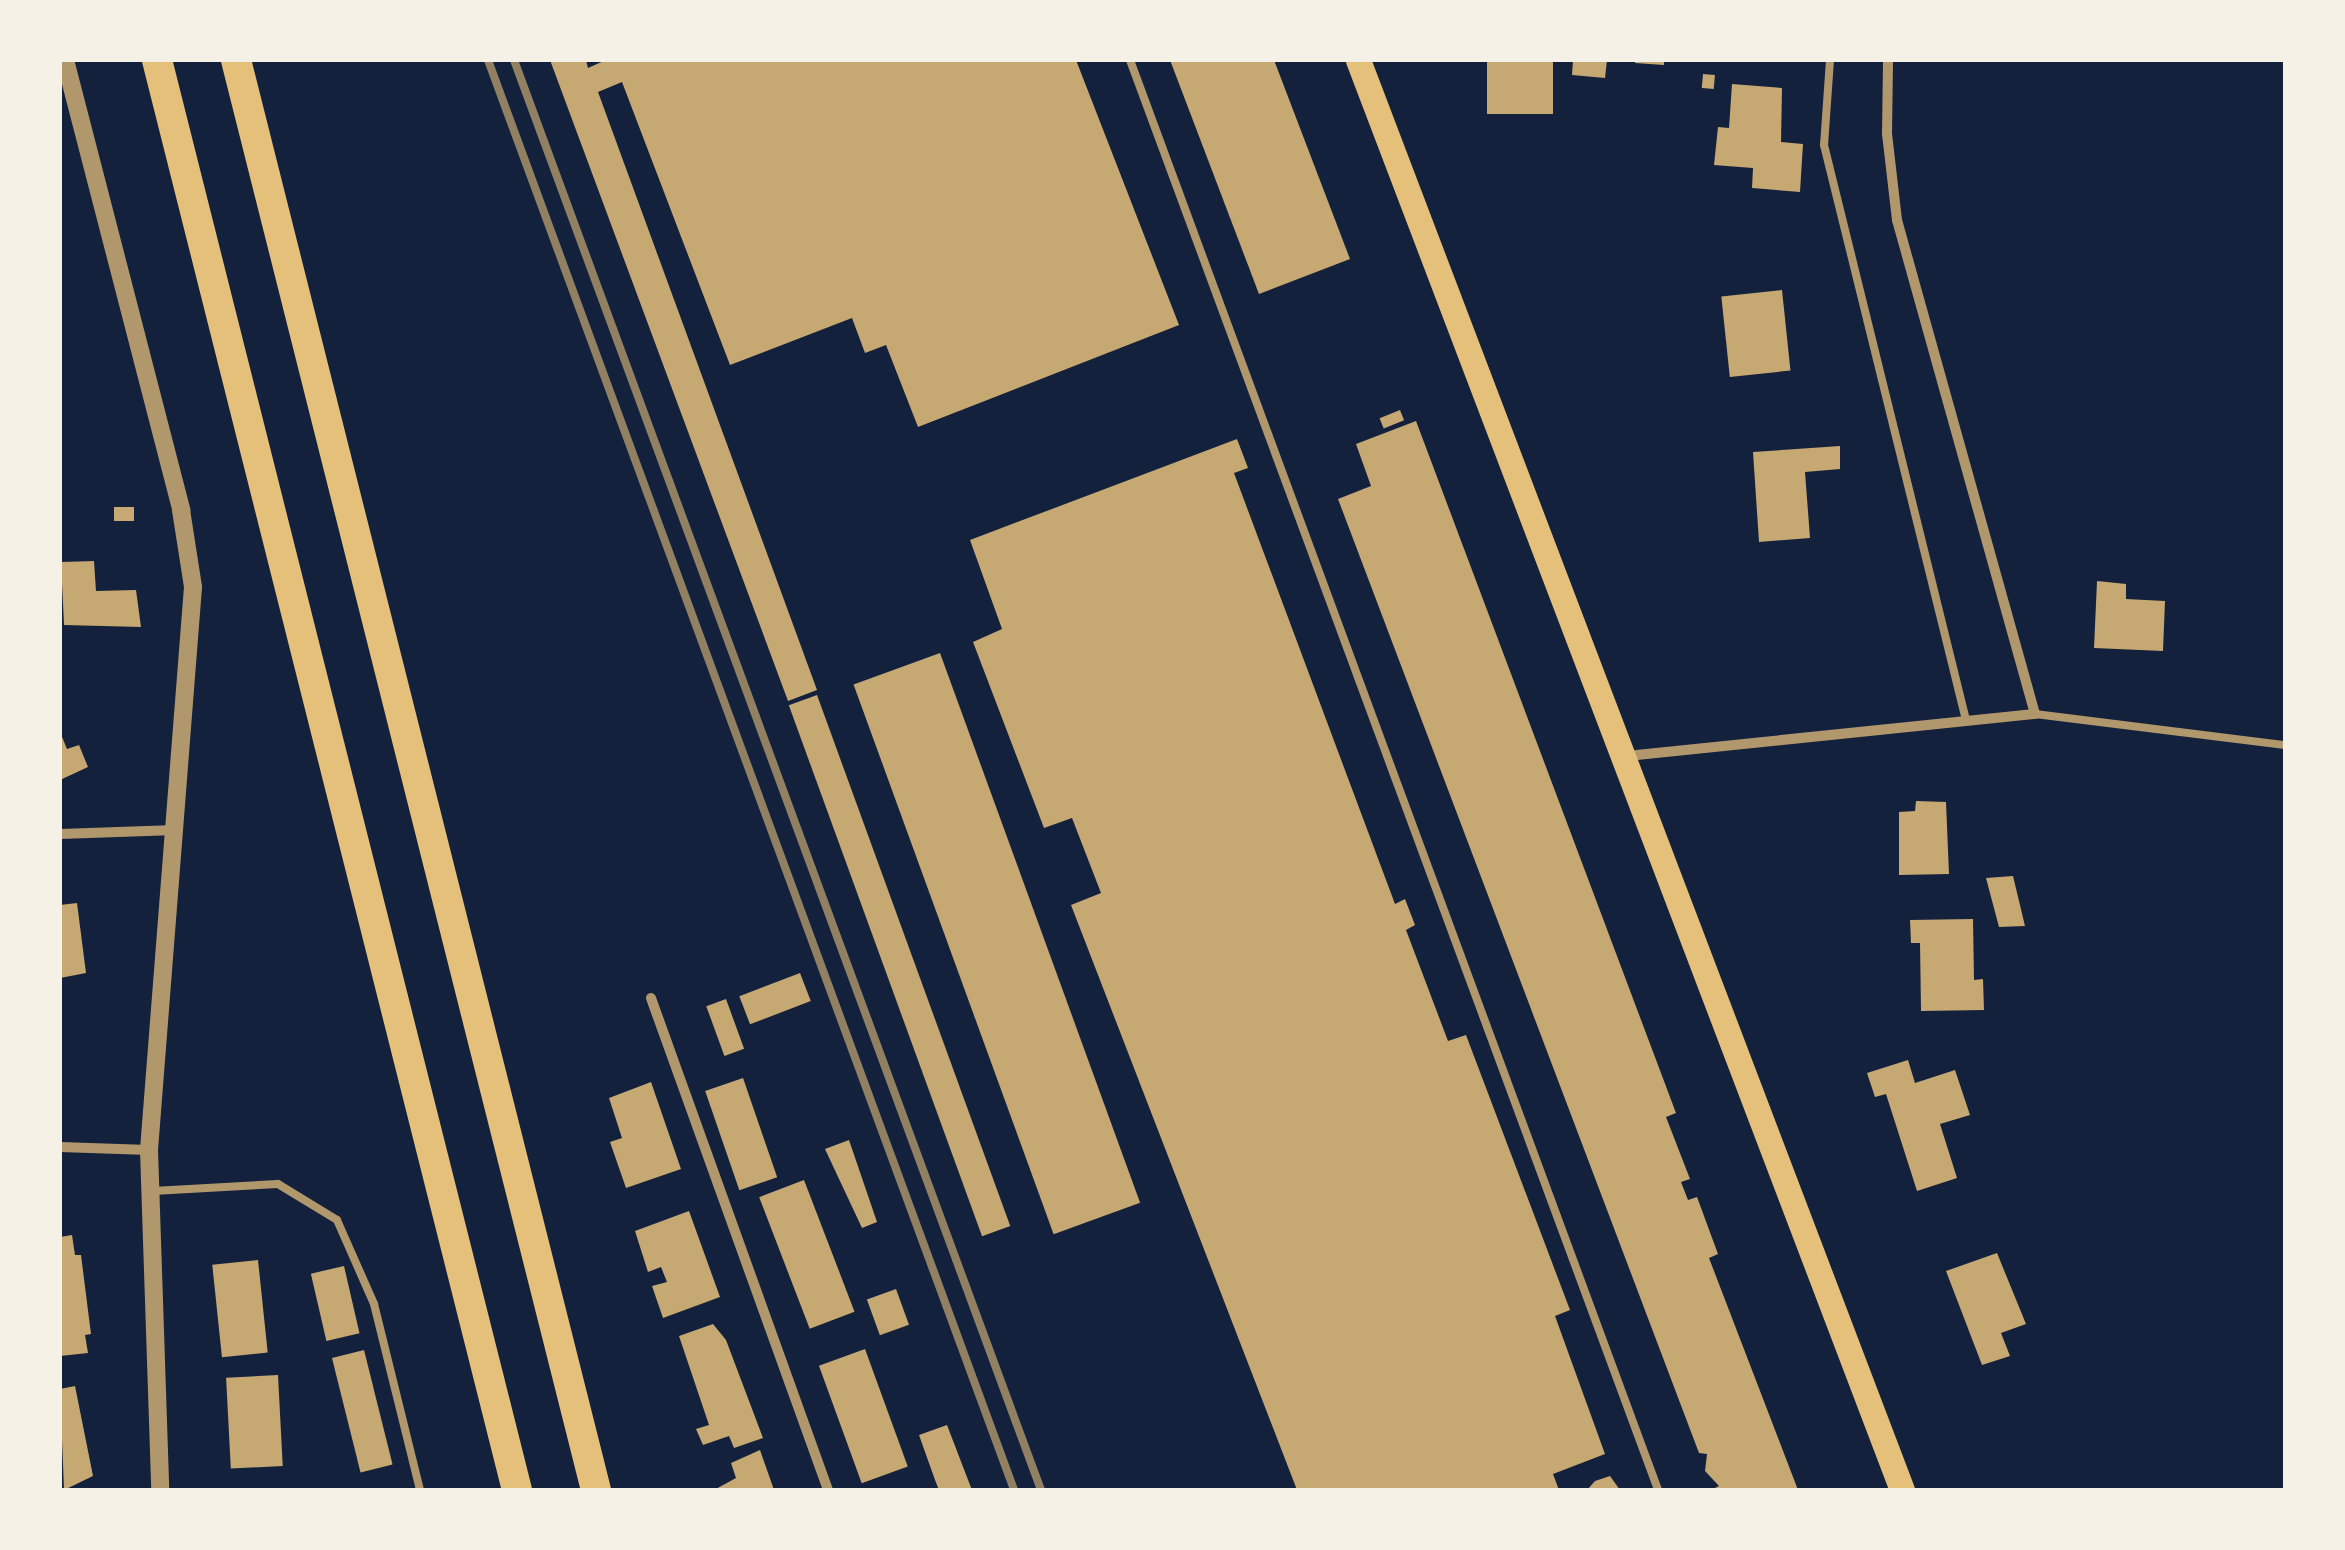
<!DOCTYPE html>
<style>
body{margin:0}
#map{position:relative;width:2345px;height:1550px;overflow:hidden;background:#14213d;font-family:Lora,serif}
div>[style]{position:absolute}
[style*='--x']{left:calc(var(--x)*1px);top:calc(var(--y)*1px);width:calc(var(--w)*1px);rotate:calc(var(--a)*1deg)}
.building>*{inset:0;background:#c6a872;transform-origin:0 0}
.service>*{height:8px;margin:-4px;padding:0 4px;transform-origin:4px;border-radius:4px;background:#b1986c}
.minor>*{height:10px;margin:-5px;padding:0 5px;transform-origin:5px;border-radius:5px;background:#b1986c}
.tertiary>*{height:18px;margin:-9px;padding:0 9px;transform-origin:9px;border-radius:9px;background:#b1986c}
.primary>*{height:25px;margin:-12.5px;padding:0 12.5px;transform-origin:12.5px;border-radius:12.5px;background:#e5c07b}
.motorway>*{height:30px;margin:-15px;padding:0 15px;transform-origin:15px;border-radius:15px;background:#e5c07b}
.rail>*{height:8px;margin:-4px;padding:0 4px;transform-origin:4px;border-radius:4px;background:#918062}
span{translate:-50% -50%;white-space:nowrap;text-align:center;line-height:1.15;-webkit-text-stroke:10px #f6f1e7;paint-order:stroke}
.frame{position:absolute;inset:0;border:62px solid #f6f1e7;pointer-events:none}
</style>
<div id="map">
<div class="building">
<div style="clip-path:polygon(550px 60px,586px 60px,588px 68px,606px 60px,1076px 60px,1179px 325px,918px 427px,886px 345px,865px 353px,852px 318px,730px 365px,622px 82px,598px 92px,817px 690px,788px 701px)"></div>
<div style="clip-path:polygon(1170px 60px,1274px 60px,1350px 259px,1259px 294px)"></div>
<div style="left:1487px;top:60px;width:66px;height:54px"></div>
<div style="clip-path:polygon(1573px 60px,1607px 60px,1605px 78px,1572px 75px)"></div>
<div style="clip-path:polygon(1635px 60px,1664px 60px,1664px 65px,1635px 63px)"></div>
<div style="left:1703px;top:74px;width:12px;height:14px;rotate:5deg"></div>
<div style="clip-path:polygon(1732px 84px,1782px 88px,1781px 142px,1803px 144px,1800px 192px,1752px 188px,1753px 168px,1714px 165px,1718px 127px,1729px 128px)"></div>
<div style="left:1782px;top:290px;width:81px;height:61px;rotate:84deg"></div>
<div style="left:1400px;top:410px;width:11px;height:22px;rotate:68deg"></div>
<div style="clip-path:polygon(1416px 421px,1676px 1113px,1666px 1117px,1690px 1179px,1681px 1182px,1688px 1200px,1697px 1197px,1718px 1254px,1709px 1258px,1798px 1490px,1711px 1490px,1719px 1486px,1705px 1471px,1707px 1454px,1699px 1453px,1338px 499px,1371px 486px,1356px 444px)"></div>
<div style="clip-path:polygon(1237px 439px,1248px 468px,1234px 473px,1395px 904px,1405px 899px,1415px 925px,1406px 930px,1448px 1041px,1466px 1035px,1570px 1310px,1555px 1316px,1605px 1454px,1553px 1474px,1559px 1490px,1297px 1490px,1071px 905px,1101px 893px,1072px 818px,1044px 828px,973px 642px,1002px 629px,970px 540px)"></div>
<div style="clip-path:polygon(1840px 446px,1840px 469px,1805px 472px,1810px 538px,1759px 542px,1753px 452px)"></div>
<div style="left:114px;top:507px;width:20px;height:14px"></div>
<div style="clip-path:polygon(94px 561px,96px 591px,136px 590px,141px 627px,64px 625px,61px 562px)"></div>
<div style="clip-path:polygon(2097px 581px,2126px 584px,2126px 599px,2165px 601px,2163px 651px,2094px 648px)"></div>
<div style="left:940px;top:653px;width:585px;height:92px;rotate:70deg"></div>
<div style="left:817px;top:695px;width:565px;height:30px;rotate:70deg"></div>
<div style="clip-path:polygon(60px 732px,67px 749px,79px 745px,88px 767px,60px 780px)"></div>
<div style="clip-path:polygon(1916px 801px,1946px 802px,1949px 874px,1899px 875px,1899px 812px,1915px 811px)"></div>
<div style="clip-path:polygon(2013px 876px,2025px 926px,1999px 927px,1986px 878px)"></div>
<div style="clip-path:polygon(77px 903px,86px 973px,60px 978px,60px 905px)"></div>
<div style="clip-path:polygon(1973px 919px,1974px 980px,1983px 979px,1984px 1010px,1921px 1011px,1920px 943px,1911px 943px,1910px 920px)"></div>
<div style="left:800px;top:973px;width:30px;height:65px;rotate:69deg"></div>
<div style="left:726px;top:999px;width:53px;height:21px;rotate:70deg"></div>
<div style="clip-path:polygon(1908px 1060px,1915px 1083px,1955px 1070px,1970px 1115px,1940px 1124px,1957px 1178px,1917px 1191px,1886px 1094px,1875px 1097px,1867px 1073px)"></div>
<div style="left:743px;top:1078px;width:105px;height:40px;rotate:71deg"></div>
<div style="clip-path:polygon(651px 1082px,681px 1169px,626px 1188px,610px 1142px,622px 1138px,609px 1098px)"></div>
<div style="clip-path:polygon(849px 1140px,877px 1222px,862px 1228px,825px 1149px)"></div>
<div style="left:804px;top:1180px;width:141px;height:48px;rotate:69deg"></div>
<div style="clip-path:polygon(689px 1211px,720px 1297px,663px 1318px,652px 1286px,667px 1282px,661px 1267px,648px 1272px,635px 1231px)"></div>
<div style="clip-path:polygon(72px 1235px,75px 1255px,81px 1255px,91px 1334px,85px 1335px,88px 1353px,60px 1356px,60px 1237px)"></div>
<div style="clip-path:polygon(1997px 1253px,2026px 1324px,2001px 1333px,2010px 1356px,1982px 1365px,1946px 1271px)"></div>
<div style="left:258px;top:1260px;width:93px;height:46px;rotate:84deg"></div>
<div style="left:344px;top:1266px;width:69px;height:34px;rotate:77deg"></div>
<div style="left:896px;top:1289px;width:38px;height:31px;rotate:70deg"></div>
<div style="clip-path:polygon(713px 1324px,726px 1340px,763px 1438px,734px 1448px,729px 1436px,703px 1445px,696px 1429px,709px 1425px,679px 1336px)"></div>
<div style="left:865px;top:1349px;width:125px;height:49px;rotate:70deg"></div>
<div style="left:364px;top:1350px;width:118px;height:33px;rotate:76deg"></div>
<div style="left:278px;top:1375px;width:91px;height:52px;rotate:87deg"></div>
<div style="clip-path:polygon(75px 1386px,93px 1476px,64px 1490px,60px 1389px)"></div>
<div style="clip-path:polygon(947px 1425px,970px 1485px,972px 1490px,939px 1490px,935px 1480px,919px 1435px)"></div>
<div style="clip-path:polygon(760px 1450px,774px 1490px,714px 1490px,736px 1478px,731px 1463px)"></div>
<div style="clip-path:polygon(1610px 1476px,1620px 1490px,1587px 1490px,1595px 1481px)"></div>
</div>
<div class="service">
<div style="--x:1130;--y:60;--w:1524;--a:69.73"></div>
<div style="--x:1830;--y:60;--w:85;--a:94"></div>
<div style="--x:1824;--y:145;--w:592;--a:76.13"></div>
<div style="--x:2035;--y:714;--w:252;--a:7.1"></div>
<div style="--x:153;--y:1191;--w:125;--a:-3.2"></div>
<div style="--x:278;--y:1184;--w:69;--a:31.4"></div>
<div style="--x:337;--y:1220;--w:92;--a:66.2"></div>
<div style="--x:374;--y:1304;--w:192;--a:76.1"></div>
</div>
<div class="minor">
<div style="--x:1627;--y:756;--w:410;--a:-5.9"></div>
<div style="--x:2035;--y:714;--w:513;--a:-105.61"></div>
<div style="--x:1897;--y:220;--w:87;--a:-96.6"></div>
<div style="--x:1887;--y:134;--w:74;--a:-89.2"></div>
<div style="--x:60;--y:834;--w:116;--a:-2"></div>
<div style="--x:651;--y:998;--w:523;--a:70.21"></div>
<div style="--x:60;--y:1147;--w:89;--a:1.9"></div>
</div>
<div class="tertiary">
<div style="--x:65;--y:60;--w:465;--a:75.5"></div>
<div style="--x:181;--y:510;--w:78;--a:81.1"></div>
<div style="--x:193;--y:587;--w:565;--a:94.47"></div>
<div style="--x:149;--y:1150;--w:340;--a:88.1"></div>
</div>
<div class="primary">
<div style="--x:1358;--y:60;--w:1530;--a:69.17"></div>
</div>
<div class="motorway">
<div style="--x:157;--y:60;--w:1475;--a:75.87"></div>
<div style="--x:236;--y:60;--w:1475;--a:75.87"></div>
</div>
<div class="rail">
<div style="--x:488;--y:60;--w:1524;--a:69.8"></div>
<div style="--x:514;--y:60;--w:1524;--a:69.77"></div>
</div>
<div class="frame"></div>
</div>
